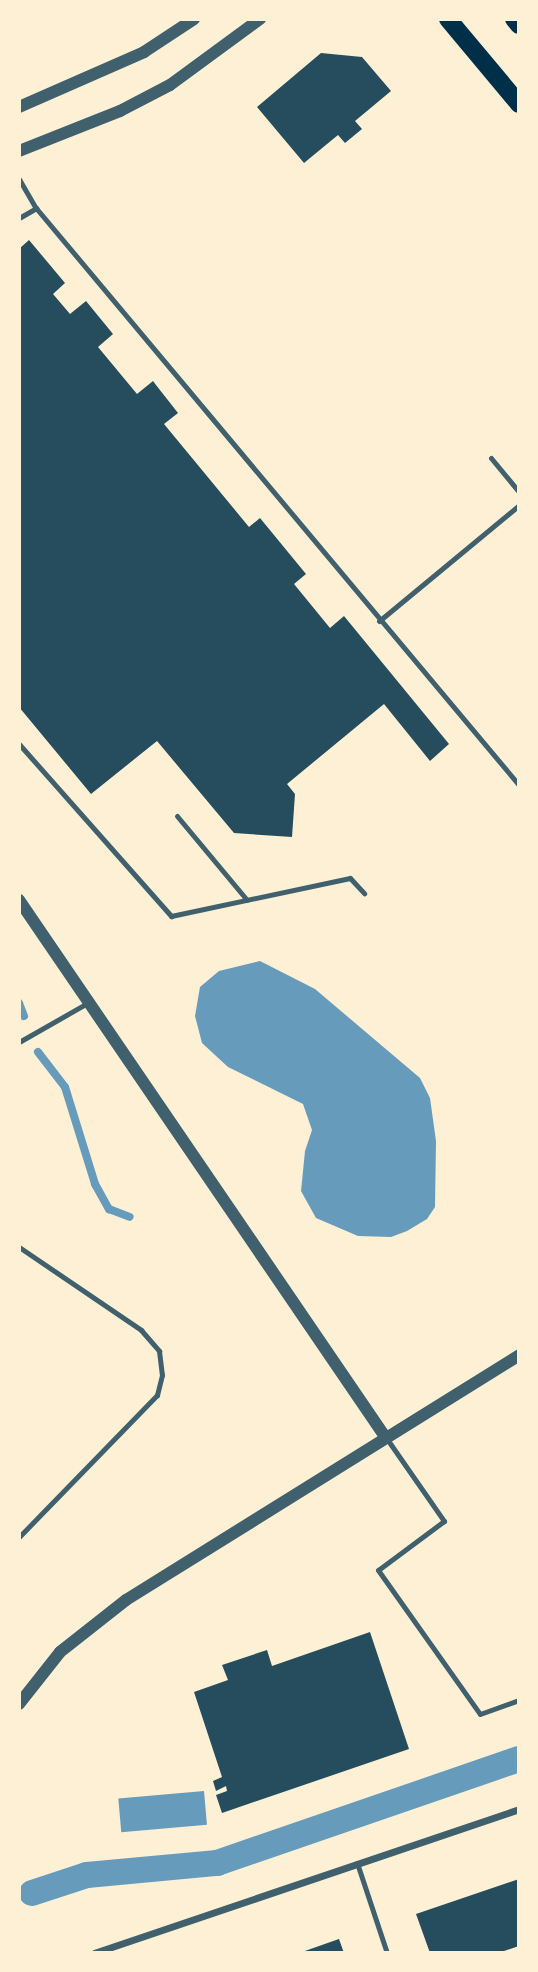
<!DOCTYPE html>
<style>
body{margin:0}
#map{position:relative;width:538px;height:1972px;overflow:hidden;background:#fdf0d5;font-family:Signika,sans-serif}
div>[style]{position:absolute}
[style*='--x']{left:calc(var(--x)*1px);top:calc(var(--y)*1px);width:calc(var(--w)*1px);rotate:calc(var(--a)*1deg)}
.water>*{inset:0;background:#669bbc;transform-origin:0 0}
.stream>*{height:8px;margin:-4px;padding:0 4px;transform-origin:4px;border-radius:4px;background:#669bbc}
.canal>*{height:26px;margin:-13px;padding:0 13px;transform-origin:13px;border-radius:13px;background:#669bbc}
.building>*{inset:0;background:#264d5e}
.service>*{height:5px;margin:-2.5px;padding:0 2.5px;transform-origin:2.5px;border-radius:2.5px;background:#3f606c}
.minor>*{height:7px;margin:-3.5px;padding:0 3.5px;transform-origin:3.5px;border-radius:3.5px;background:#3f606c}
.tertiary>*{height:12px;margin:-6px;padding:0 6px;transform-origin:6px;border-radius:6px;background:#3f606c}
.primary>*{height:18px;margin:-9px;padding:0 9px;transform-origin:9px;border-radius:9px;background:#003049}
span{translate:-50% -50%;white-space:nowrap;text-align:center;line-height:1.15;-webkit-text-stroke:7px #fdf0d5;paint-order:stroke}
.frame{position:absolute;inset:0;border:21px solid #fdf0d5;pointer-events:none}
</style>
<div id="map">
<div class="water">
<div style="clip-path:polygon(260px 961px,315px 989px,420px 1078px,430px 1098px,436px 1141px,435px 1207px,427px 1219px,407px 1231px,391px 1237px,358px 1236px,316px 1218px,301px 1191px,305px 1151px,312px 1130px,303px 1104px,228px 1067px,202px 1043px,195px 1016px,200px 987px,219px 971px)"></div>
<div style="left:204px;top:1791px;width:34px;height:86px;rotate:85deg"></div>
</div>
<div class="stream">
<div style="--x:19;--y:1003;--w:14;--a:69"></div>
<div style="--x:38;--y:1052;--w:44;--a:52.4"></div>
<div style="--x:65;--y:1087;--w:102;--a:72.8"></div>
<div style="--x:95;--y:1184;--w:29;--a:61"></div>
<div style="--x:109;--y:1209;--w:22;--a:21"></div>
</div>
<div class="canal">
<div style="--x:32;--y:1893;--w:58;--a:-18.1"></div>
<div style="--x:87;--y:1875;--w:131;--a:-5.3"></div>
<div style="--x:217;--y:1863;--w:319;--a:-19"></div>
</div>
<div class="building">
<div style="clip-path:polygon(321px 53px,362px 57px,391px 91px,355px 121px,362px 129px,345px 143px,338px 135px,304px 163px,257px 107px)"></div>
<div style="clip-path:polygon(29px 240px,65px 283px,53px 294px,70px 314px,86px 301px,113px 334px,98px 347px,137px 394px,153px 381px,156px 385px,178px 413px,164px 424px,249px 527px,260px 518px,306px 574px,294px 584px,330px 628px,344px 616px,449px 744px,430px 761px,384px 704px,287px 784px,295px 794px,292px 837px,234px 833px,157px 741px,91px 794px,19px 707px,19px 249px)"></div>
<div style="clip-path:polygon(370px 1632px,409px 1749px,222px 1813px,216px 1795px,227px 1791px,226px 1786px,216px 1791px,213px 1781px,222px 1777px,194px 1692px,228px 1680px,222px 1665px,267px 1650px,272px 1666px)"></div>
<div style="clip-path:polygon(519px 1879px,519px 1946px,498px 1953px,430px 1953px,416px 1914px)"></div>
<div style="clip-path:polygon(339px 1939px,344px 1953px,302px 1953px,302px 1952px)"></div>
</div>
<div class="service">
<div style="--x:19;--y:179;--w:34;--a:60"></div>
<div style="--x:36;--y:208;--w:752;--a:50.07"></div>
<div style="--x:19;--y:218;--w:20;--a:-30"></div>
<div style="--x:491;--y:458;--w:44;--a:50.5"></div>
<div style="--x:379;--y:621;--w:182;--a:-39.6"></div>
<div style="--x:19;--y:744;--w:230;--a:48.5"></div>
<div style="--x:171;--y:916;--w:183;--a:-12"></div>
<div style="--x:350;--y:878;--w:21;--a:47"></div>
<div style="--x:177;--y:816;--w:109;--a:50.2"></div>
<div style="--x:19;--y:1042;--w:81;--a:-29.7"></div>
<div style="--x:19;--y:1247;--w:148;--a:34.2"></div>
<div style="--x:141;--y:1330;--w:28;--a:49"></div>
<div style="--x:159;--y:1351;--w:24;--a:83"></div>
<div style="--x:162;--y:1375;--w:21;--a:104"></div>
<div style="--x:157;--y:1395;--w:198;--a:134.2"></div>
<div style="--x:387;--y:1439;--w:100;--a:55.2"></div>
<div style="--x:444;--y:1521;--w:82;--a:143.4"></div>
<div style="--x:378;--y:1570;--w:176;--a:54.7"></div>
<div style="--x:480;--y:1714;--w:41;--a:-19.7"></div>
<div style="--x:357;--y:1863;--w:95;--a:71.6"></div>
</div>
<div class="minor">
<div style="--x:94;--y:1953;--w:449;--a:-18.7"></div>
</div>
<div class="tertiary">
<div style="--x:19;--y:107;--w:137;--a:-23.7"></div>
<div style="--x:144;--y:52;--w:60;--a:-33.4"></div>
<div style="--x:19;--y:151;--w:109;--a:-21.6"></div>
<div style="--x:120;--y:111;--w:56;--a:-27.5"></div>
<div style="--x:170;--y:85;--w:112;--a:-36.3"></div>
<div style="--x:19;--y:900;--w:651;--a:55.7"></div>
<div style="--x:19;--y:1704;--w:66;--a:-51.7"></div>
<div style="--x:60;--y:1652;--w:84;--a:-38.2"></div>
<div style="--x:126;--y:1600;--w:463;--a:-31.9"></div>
</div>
<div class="primary">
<div style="--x:448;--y:19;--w:111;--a:50.1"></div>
<div style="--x:514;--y:19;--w:8;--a:50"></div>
</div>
<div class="frame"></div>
</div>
